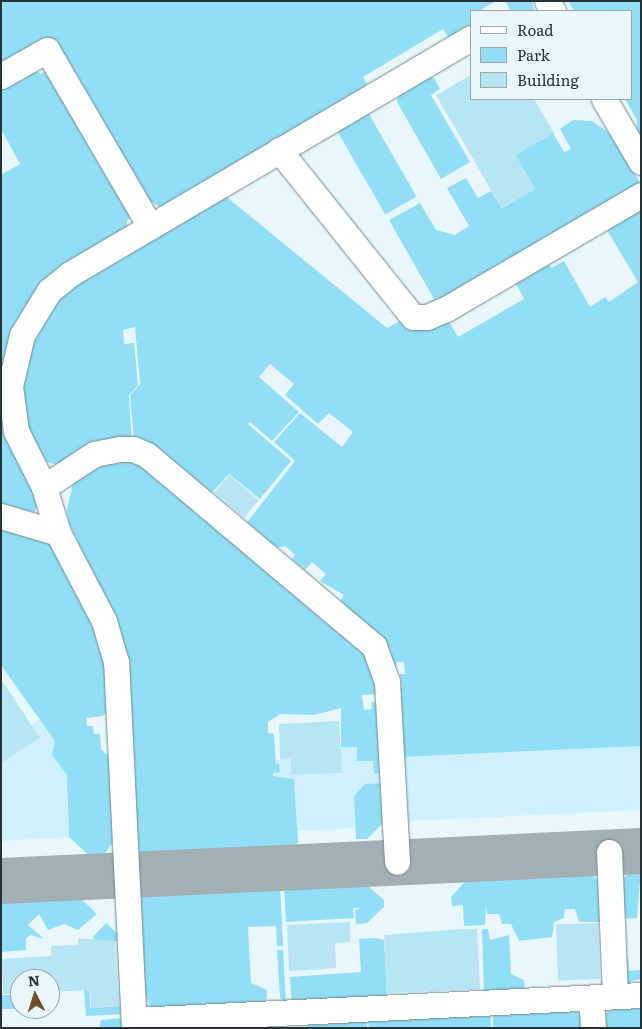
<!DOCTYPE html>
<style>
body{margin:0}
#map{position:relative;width:642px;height:1029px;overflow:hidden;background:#e7f7fc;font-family:Literata,serif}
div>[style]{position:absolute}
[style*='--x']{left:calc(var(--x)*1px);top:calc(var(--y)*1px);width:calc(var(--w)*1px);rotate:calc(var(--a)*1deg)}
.built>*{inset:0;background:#cef1fd}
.green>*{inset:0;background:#92def7;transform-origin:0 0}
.taxiway>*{height:46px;margin:-23px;padding:0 23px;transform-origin:23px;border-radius:23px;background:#a2b0b4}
.building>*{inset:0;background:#b7e5f4;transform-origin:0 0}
.roads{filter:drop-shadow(0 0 1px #728a92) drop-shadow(0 0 1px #728a92)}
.minor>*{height:25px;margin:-12.5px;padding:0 12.5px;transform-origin:12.5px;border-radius:12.5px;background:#fff}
span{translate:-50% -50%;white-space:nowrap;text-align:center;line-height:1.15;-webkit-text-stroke:5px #e7f7fc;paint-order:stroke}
.frame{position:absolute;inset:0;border:2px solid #283235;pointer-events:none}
.legend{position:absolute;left:470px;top:10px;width:162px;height:90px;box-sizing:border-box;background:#e7f7fc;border:1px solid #9ba8ac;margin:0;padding:6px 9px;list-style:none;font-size:15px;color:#283235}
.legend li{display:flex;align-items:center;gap:10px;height:25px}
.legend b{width:25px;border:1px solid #9ba8ac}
.north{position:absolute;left:10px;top:969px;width:50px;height:50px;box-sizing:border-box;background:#e7f7fc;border:1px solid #9ba8ac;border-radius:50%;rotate:355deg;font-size:14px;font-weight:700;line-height:20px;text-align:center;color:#283235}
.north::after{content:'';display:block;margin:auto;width:18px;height:22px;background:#704e26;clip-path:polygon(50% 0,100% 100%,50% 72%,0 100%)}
</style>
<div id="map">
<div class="built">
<div style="clip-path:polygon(40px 720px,55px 741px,52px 755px,67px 775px,69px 837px,1px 841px,1px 762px,40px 738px,31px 725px)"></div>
<div style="clip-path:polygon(641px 746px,641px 810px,387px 822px,354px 796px,356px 828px,297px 831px,294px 779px,273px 776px,273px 772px,280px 772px,276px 760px,291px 759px,292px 775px,341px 773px,340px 747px,357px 747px,373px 761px,374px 773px,384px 758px)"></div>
</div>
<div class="green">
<div style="clip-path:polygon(1px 1px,496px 1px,482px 9px,484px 11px,471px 11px,471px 29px,450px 40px,443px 29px,363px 77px,370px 89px,160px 207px,150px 201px,146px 203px,50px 40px,1px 68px)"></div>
<div style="clip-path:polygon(505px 1px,532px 1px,534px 11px,511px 11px)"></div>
<div style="clip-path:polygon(568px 1px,641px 1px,641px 139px,636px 131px,637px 120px,625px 99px,631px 99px,631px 11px,574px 11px)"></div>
<div style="clip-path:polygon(32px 68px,41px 74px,45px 71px,131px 218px,127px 220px,127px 231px,59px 272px,8px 357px,39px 504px,33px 514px,1px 509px,1px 175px,20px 164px,1px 129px,1px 85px)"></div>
<div style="clip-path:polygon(427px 76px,434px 78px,440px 89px,431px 95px,470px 162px,441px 179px,397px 102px,398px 93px)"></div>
<div style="left:366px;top:109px;width:101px;height:36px;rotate:60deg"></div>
<div style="clip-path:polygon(573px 120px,592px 121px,608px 132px,641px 184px,445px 301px,423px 307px,434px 299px,389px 220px,420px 203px,436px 230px,455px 235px,469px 226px,447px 188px,466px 178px,478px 198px,491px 191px,502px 208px,535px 189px,515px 155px,553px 133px,564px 152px,571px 149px,560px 129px)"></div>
<div style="clip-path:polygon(223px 194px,387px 328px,402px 320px,445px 315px,458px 337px,524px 299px,512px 276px,545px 257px,551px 268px,564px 261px,590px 307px,605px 297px,609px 302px,638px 282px,603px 223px,641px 201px,641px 746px,401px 757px,395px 689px,402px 688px,400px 674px,405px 674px,404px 662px,396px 662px,396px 674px,340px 601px,344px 595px,320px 581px,326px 574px,312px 562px,305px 570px,292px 559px,295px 555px,285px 546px,275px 548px,245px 525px,295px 461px,274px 442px,300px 413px,342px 447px,353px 432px,329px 413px,318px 424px,285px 395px,294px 384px,270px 364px,259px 377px,299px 412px,272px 441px,250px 422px,248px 424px,291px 461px,260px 499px,229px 474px,209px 496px,134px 441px,130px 396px,140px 384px,135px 327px,123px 330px,124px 344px,134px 343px,138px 385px,129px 396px,132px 441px,66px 461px,54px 464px,44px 461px,22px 416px,23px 361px,41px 318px,76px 280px)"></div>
<div style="clip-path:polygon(131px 457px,362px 647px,380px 694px,362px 695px,364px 710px,372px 709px,371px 702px,380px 702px,385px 773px,374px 773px,373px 761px,357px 761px,357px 747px,341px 747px,341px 708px,314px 715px,280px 714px,268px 722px,268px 733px,274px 734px,276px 764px,279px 764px,280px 772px,273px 773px,273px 776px,294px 779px,298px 842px,289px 852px,152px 858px,142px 853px,134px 844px,122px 635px,69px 523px,67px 510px,74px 479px,86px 467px)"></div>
<div style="clip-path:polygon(1px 524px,48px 542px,55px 550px,103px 646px,109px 710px,103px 716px,86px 718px,87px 726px,93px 726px,94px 734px,100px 734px,101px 749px,111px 758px,114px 841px,100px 860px,95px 861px,69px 837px,67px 775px,52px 755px,55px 741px,1px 665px)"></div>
<div style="clip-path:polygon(385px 783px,384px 822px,367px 839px,356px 839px,354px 796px,365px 784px)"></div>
<div style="clip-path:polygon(634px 868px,641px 868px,637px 918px,622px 919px,620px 882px)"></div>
<div style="clip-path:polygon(585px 870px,602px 883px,601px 922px,579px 922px,575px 909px,565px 909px,564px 918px,554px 922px,552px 937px,519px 941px,511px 924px,502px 924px,499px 914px,487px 914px,486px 904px,485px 925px,464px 926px,463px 905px,452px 906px,451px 897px,471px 875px)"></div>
<div style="clip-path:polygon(362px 881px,384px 900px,384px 907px,367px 923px,356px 924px,355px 910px,360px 908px,353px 908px,354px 918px,286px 922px,284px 884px)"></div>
<div style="clip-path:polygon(280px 884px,283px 946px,277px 946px,276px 926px,248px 927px,251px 983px,267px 990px,266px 1002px,153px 1008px,149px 1005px,145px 993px,141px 913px,141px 899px,147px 891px)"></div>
<div style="clip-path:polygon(77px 895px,97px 914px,78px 930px,64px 924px,48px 930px,39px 914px,28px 925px,44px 939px,31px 935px,26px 938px,26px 950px,1px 952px,1px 898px)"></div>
<div style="clip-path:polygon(106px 923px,118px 934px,124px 1014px,86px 1016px,83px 977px,89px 977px,90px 1008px,120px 1006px,117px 941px,96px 942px,93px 937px)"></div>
<div style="clip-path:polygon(482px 929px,488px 929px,490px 940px,509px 935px,511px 974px,524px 980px,525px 993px,484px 995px)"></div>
<div style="clip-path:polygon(375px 938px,384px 940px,387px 995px,391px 995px,392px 1000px,292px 1006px,290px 977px,361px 972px,359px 939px)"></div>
<div style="clip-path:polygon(277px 950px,283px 950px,286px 1005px,280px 997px)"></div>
<div style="clip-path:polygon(624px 958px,628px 958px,629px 971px,641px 970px,641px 979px,631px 981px,627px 988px)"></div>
<div style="left:20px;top:995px;width:14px;height:19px;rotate:90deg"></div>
<div style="clip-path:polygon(641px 1003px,641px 1028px,603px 1028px,604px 1015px,614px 1006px)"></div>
<div style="clip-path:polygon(573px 1008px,583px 1016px,587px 1028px,493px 1027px,493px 1011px)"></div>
<div style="clip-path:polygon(490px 1011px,491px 1028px,369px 1028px,368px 1017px)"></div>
<div style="clip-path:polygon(367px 1017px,367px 1028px,307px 1028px,307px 1024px,291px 1025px,291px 1021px)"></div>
<div style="clip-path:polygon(125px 1018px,125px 1028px,99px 1028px,101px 1020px)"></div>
</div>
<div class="taxiway">
<div style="--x:1;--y:881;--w:641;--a:-2.68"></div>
</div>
<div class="building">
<div style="clip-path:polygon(471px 75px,471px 99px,534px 99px,554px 133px,515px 155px,535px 189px,502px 209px,436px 95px)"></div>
<div style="left:229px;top:475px;width:39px;height:23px;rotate:40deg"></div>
<div style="clip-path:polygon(1px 679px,40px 738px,1px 763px)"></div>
<div style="clip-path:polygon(339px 721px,342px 773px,291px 775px,291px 759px,280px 760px,279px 724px)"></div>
<div style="clip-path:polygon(350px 922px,350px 942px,335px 943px,336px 968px,289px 971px,287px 925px)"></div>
<div style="left:598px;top:923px;width:56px;height:42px;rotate:88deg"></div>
<div style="clip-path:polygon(463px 929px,477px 929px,480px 989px,387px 993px,384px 935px)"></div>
<div style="clip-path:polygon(78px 938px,115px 941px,119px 1006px,91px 1008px,90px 990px,50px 992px,50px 979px,20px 979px,20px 994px,3px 994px,2px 959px,51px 956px,51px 946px,78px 945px)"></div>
</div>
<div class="roads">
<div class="minor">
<div style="--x:547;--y:1;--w:12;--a:59"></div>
<div style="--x:1;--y:76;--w:53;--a:-29.5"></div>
<div style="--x:47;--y:50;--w:204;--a:59.7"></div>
<div style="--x:604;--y:99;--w:73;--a:59.6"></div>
<div style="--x:279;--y:150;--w:214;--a:51.3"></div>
<div style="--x:413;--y:317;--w:14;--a:0"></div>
<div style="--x:427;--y:317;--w:21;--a:-23"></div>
<div style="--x:446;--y:309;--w:226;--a:-30.3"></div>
<div style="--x:44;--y:487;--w:60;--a:-33.4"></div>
<div style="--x:94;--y:454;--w:26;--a:-11"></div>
<div style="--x:120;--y:449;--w:13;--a:0"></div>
<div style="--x:133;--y:449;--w:15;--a:23"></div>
<div style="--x:147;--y:455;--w:297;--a:40.1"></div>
<div style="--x:374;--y:646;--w:38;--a:70"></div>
<div style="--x:387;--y:682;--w:180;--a:86.8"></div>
<div style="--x:1;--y:516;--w:59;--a:16.6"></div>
<div style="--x:609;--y:852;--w:144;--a:87.6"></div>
<div style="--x:591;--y:998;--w:30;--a:86"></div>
<div style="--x:135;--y:1020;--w:507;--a:-2.83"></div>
<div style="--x:134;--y:1028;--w:366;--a:-92.8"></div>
<div style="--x:116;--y:662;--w:43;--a:-106.3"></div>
<div style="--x:104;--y:621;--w:99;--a:-117.6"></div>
<div style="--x:58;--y:533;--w:48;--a:-106.9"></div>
<div style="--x:44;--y:487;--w:63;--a:-116.6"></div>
<div style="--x:16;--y:431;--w:45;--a:-97.6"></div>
<div style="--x:10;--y:386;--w:52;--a:-76.8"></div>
<div style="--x:22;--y:335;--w:52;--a:-58.5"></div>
<div style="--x:49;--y:291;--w:27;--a:-39"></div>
<div style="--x:70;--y:274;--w:465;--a:-30.5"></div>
</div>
</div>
<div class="frame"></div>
<ul class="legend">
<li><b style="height:6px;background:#fff"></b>Road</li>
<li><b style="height:14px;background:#92def7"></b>Park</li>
<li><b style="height:14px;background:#b7e5f4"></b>Building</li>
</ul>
<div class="north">N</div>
</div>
